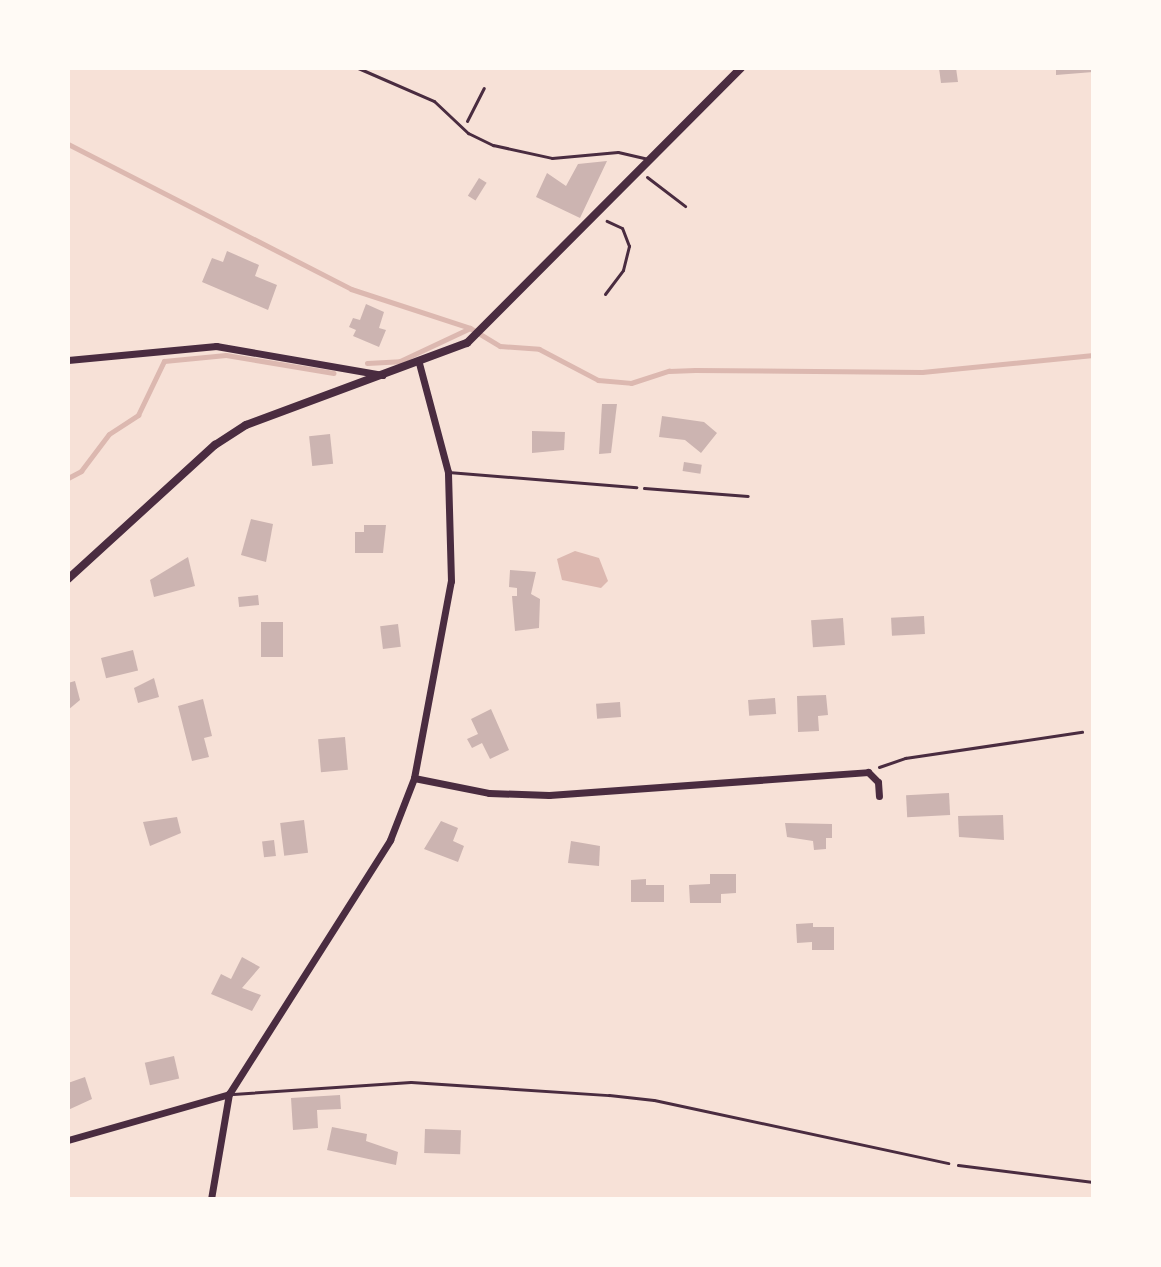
<!DOCTYPE html>
<style>
body{margin:0}
#map{position:relative;width:1161px;height:1267px;overflow:hidden;background:#f7e1d7;font-family:Signika,sans-serif}
div>[style]{position:absolute}
[style*='--x']{left:calc(var(--x)*1px);top:calc(var(--y)*1px);width:calc(var(--w)*1px);rotate:calc(var(--a)*1deg)}
.water>*{inset:0;background:#dcb8b0}
.stream>*{height:5px;margin:-2.5px;padding:0 2.5px;transform-origin:2.5px;border-radius:2.5px;background:#dcb8b0}
.building>*{inset:0;background:#ccb4b1;transform-origin:0 0}
.path>*{height:3px;margin:-1.5px;padding:0 1.5px;transform-origin:1.5px;border-radius:1.5px;background:#4a2c40}
.service>*{height:3px;margin:-1.5px;padding:0 1.5px;transform-origin:1.5px;border-radius:1.5px;background:#4a2c40}
.minor>*{height:7px;margin:-3.5px;padding:0 3.5px;transform-origin:3.5px;border-radius:3.5px;background:#4a2c40}
.tertiary>*{height:8px;margin:-4px;padding:0 4px;transform-origin:4px;border-radius:4px;background:#4a2c40}
span{translate:-50% -50%;white-space:nowrap;text-align:center;line-height:1.15;-webkit-text-stroke:7px #fffaf5;paint-order:stroke}
.frame{position:absolute;inset:0;border:70px solid #fffaf5;pointer-events:none}
</style>
<div id="map">
<div class="water">
<div style="clip-path:polygon(575px 551px,599px 558px,608px 581px,601px 588px,562px 580px,557px 559px)"></div>
</div>
<div class="stream">
<div style="--x:68;--y:144;--w:318;--a:27.1"></div>
<div style="--x:351;--y:289;--w:125;--a:18.1"></div>
<div style="--x:470;--y:328;--w:35;--a:31"></div>
<div style="--x:500;--y:346;--w:39;--a:4"></div>
<div style="--x:539;--y:349;--w:67;--a:27.7"></div>
<div style="--x:598;--y:380;--w:33;--a:5"></div>
<div style="--x:631;--y:383;--w:40;--a:-18"></div>
<div style="--x:669;--y:371;--w:26;--a:-2"></div>
<div style="--x:695;--y:370;--w:227;--a:0.5"></div>
<div style="--x:922;--y:372;--w:172;--a:-5.7"></div>
<div style="--x:367;--y:363;--w:33;--a:-3"></div>
<div style="--x:400;--y:361;--w:77;--a:-25.2"></div>
<div style="--x:68;--y:478;--w:15;--a:-28"></div>
<div style="--x:81;--y:471;--w:46;--a:-52.9"></div>
<div style="--x:109;--y:434;--w:35;--a:-33"></div>
<div style="--x:138;--y:415;--w:60;--a:-64.3"></div>
<div style="--x:164;--y:361;--w:62;--a:-5.5"></div>
<div style="--x:226;--y:355;--w:109;--a:9.5"></div>
</div>
<div class="building">
<div style="clip-path:polygon(939px 68px,956px 68px,958px 82px,941px 83px)"></div>
<div style="clip-path:polygon(1056px 68px,1093px 68px,1093px 72px,1056px 75px)"></div>
<div style="clip-path:polygon(607px 161px,580px 218px,536px 197px,547px 173px,566px 186px,578px 164px)"></div>
<div style="left:479px;top:178px;width:9px;height:21px;rotate:32deg"></div>
<div style="clip-path:polygon(227px 251px,259px 265px,255px 276px,277px 285px,268px 310px,202px 282px,212px 258px,223px 262px)"></div>
<div style="clip-path:polygon(366px 304px,384px 312px,379px 328px,386px 330px,379px 347px,353px 336px,356px 330px,349px 327px,353px 318px,360px 320px)"></div>
<div style="clip-path:polygon(602px 404px,617px 404px,611px 453px,599px 454px)"></div>
<div style="clip-path:polygon(662px 416px,704px 422px,717px 433px,701px 453px,685px 440px,659px 437px)"></div>
<div style="clip-path:polygon(532px 431px,565px 432px,564px 450px,532px 453px)"></div>
<div style="left:330px;top:434px;width:30px;height:21px;rotate:84deg"></div>
<div style="left:684px;top:462px;width:18px;height:9px;rotate:9deg"></div>
<div style="clip-path:polygon(251px 519px,273px 524px,266px 562px,241px 555px)"></div>
<div style="clip-path:polygon(364px 525px,386px 525px,383px 553px,355px 553px,355px 532px,364px 532px)"></div>
<div style="clip-path:polygon(188px 557px,195px 586px,154px 597px,150px 580px)"></div>
<div style="clip-path:polygon(510px 570px,536px 572px,531px 594px,540px 599px,539px 628px,515px 631px,512px 596px,517px 596px,517px 588px,509px 587px)"></div>
<div style="left:258px;top:595px;width:10px;height:20px;rotate:84deg"></div>
<div style="left:924px;top:616px;width:18px;height:33px;rotate:87deg"></div>
<div style="left:843px;top:618px;width:27px;height:32px;rotate:86deg"></div>
<div style="left:261px;top:622px;width:22px;height:35px"></div>
<div style="left:398px;top:624px;width:23px;height:18px;rotate:83deg"></div>
<div style="left:133px;top:650px;width:21px;height:33px;rotate:76deg"></div>
<div style="clip-path:polygon(154px 678px,159px 697px,138px 703px,134px 688px)"></div>
<div style="clip-path:polygon(75px 681px,80px 700px,68px 710px,68px 683px)"></div>
<div style="clip-path:polygon(826px 695px,828px 715px,818px 716px,819px 731px,798px 732px,797px 696px)"></div>
<div style="left:775px;top:698px;width:16px;height:27px;rotate:86deg"></div>
<div style="clip-path:polygon(203px 699px,212px 736px,204px 738px,209px 757px,192px 761px,178px 706px)"></div>
<div style="left:620px;top:702px;width:15px;height:24px;rotate:86deg"></div>
<div style="clip-path:polygon(491px 709px,509px 750px,490px 759px,482px 743px,472px 748px,467px 739px,478px 734px,471px 719px)"></div>
<div style="left:345px;top:737px;width:33px;height:27px;rotate:85deg"></div>
<div style="left:949px;top:793px;width:22px;height:43px;rotate:87deg"></div>
<div style="clip-path:polygon(1003px 815px,1004px 840px,959px 837px,958px 816px)"></div>
<div style="clip-path:polygon(177px 817px,181px 833px,150px 846px,143px 822px)"></div>
<div style="left:304px;top:820px;width:33px;height:24px;rotate:83deg"></div>
<div style="clip-path:polygon(441px 821px,458px 828px,453px 841px,464px 846px,458px 862px,424px 849px)"></div>
<div style="clip-path:polygon(785px 823px,832px 824px,832px 838px,826px 838px,826px 849px,814px 850px,813px 841px,787px 837px)"></div>
<div style="left:274px;top:840px;width:16px;height:12px;rotate:83deg"></div>
<div style="clip-path:polygon(571px 841px,600px 846px,599px 866px,568px 863px)"></div>
<div style="clip-path:polygon(710px 874px,736px 874px,736px 893px,721px 894px,721px 903px,690px 903px,689px 885px,710px 884px)"></div>
<div style="clip-path:polygon(646px 879px,646px 885px,664px 885px,664px 902px,631px 902px,631px 880px)"></div>
<div style="clip-path:polygon(813px 923px,813px 927px,834px 927px,834px 950px,812px 950px,812px 942px,797px 943px,796px 924px)"></div>
<div style="clip-path:polygon(242px 957px,260px 967px,242px 988px,261px 995px,252px 1011px,211px 994px,221px 974px,231px 979px)"></div>
<div style="left:174px;top:1056px;width:23px;height:30px;rotate:77deg"></div>
<div style="clip-path:polygon(85px 1077px,92px 1099px,68px 1110px,68px 1083px)"></div>
<div style="clip-path:polygon(340px 1095px,341px 1109px,317px 1110px,318px 1128px,293px 1130px,291px 1098px)"></div>
<div style="clip-path:polygon(332px 1127px,367px 1134px,366px 1141px,398px 1152px,396px 1165px,327px 1150px)"></div>
<div style="left:425px;top:1129px;width:36px;height:24px;rotate:2deg"></div>
</div>
<div class="path">
<div style="--x:467;--y:121;--w:37;--a:-63"></div>
<div style="--x:647;--y:177;--w:48;--a:37.3"></div>
<div style="--x:605;--y:294;--w:30;--a:-53"></div>
<div style="--x:623;--y:270;--w:25;--a:-76"></div>
<div style="--x:629;--y:246;--w:19;--a:-111"></div>
<div style="--x:622;--y:228;--w:17;--a:-155"></div>
<div style="--x:644;--y:488;--w:104;--a:4.4"></div>
<div style="--x:879;--y:767;--w:28;--a:-19"></div>
<div style="--x:905;--y:758;--w:179;--a:-8.4"></div>
<div style="--x:958;--y:1165;--w:136;--a:7.2"></div>
</div>
<div class="service">
<div style="--x:358;--y:68;--w:83;--a:23.5"></div>
<div style="--x:434;--y:101;--w:47;--a:43.3"></div>
<div style="--x:468;--y:133;--w:28;--a:26"></div>
<div style="--x:493;--y:145;--w:60;--a:12.4"></div>
<div style="--x:552;--y:158;--w:66;--a:-5.2"></div>
<div style="--x:618;--y:152;--w:31;--a:13"></div>
<div style="--x:448;--y:472;--w:189;--a:4.6"></div>
<div style="--x:233;--y:1094;--w:178;--a:-3.9"></div>
<div style="--x:411;--y:1082;--w:198;--a:3.8"></div>
<div style="--x:609;--y:1095;--w:45;--a:6.3"></div>
<div style="--x:654;--y:1100;--w:301;--a:12.1"></div>
</div>
<div class="minor">
<div style="--x:68;--y:360;--w:149;--a:-5.4"></div>
<div style="--x:216;--y:346;--w:169;--a:9.9"></div>
<div style="--x:414;--y:778;--w:76;--a:11.3"></div>
<div style="--x:489;--y:793;--w:60;--a:1.9"></div>
<div style="--x:549;--y:795;--w:320;--a:-4.1"></div>
<div style="--x:868;--y:772;--w:14;--a:45"></div>
<div style="--x:878;--y:782;--w:14;--a:86"></div>
<div style="--x:68;--y:1140;--w:167;--a:-15.9"></div>
<div style="--x:229;--y:1094;--w:301;--a:-57.6"></div>
<div style="--x:390;--y:840;--w:66;--a:-68.8"></div>
<div style="--x:414;--y:778;--w:200;--a:-79.4"></div>
<div style="--x:451;--y:581;--w:109;--a:-91.6"></div>
<div style="--x:448;--y:472;--w:113;--a:-104.9"></div>
<div style="--x:211;--y:1199;--w:107;--a:-80.3"></div>
</div>
<div class="tertiary">
<div style="--x:68;--y:579;--w:199;--a:-42.4"></div>
<div style="--x:215;--y:445;--w:37;--a:-33"></div>
<div style="--x:246;--y:425;--w:236;--a:-20.4"></div>
<div style="--x:467;--y:343;--w:388;--a:-45.1"></div>
</div>
<div class="frame"></div>
</div>
